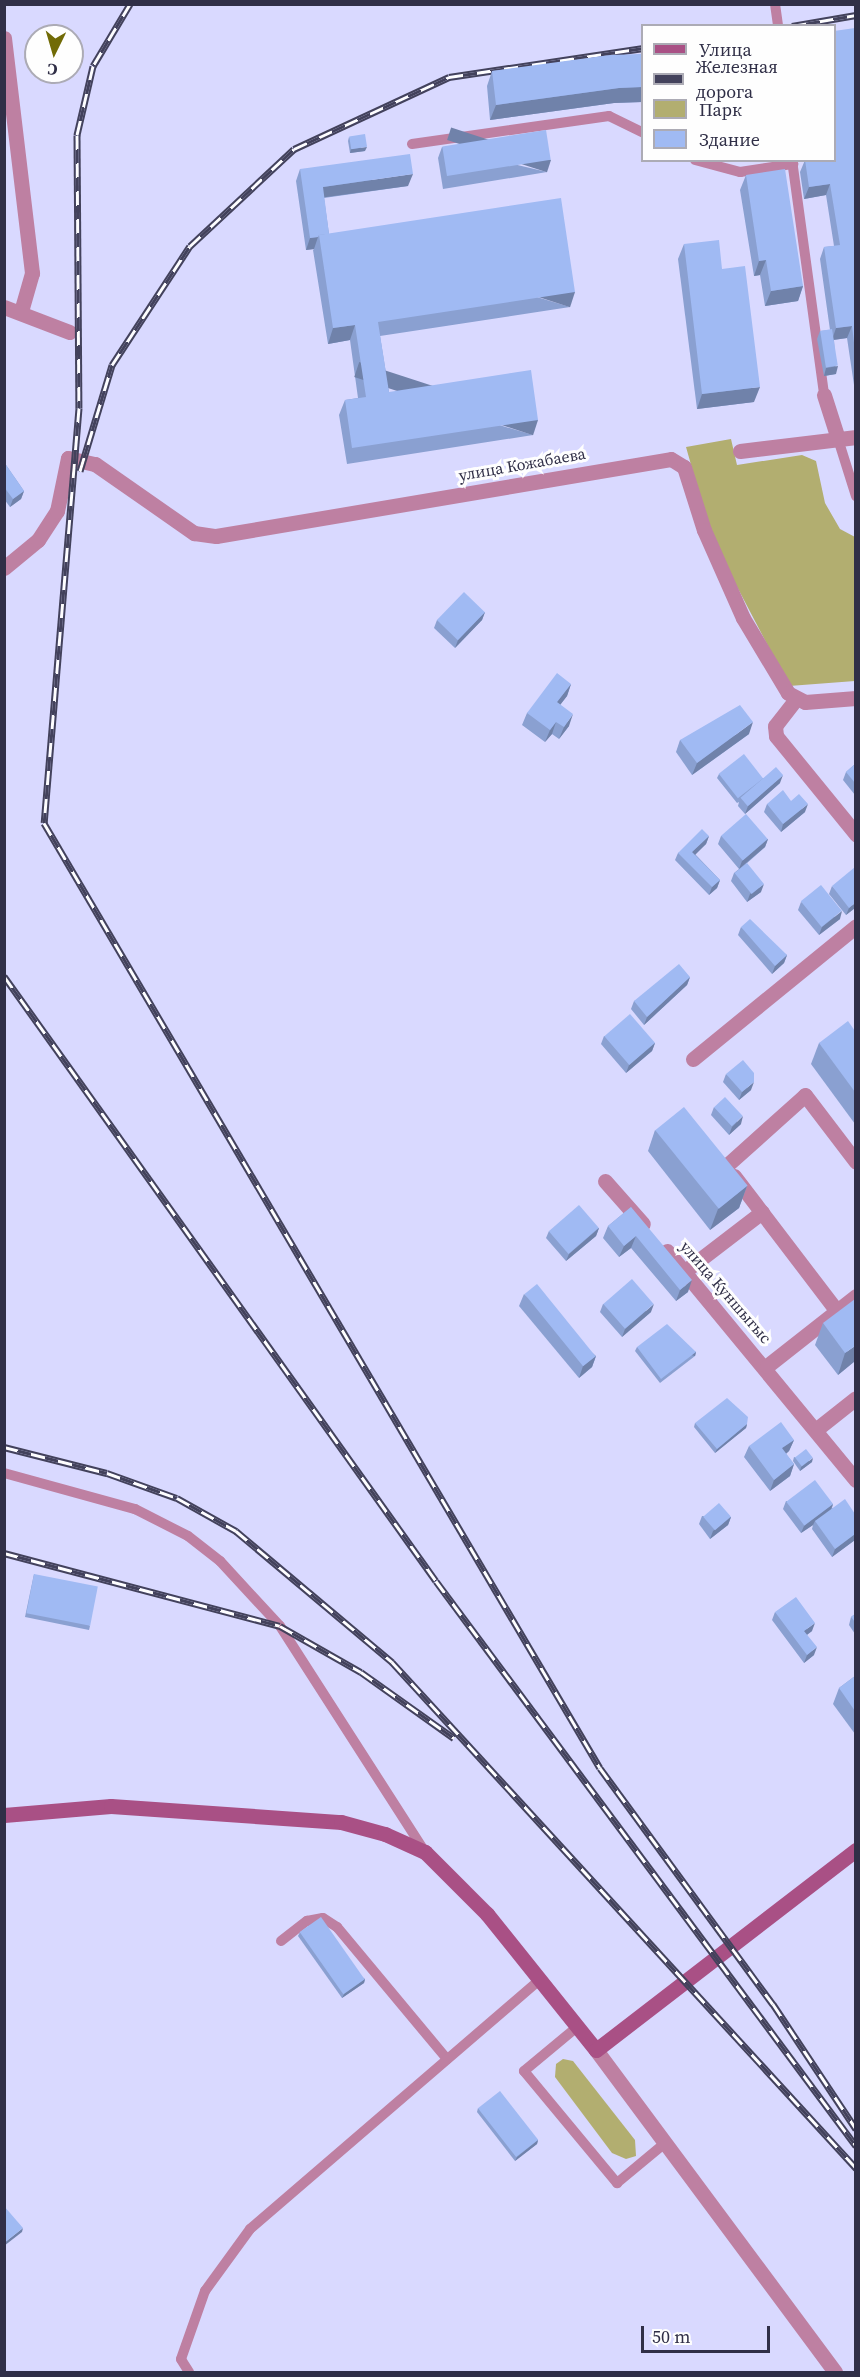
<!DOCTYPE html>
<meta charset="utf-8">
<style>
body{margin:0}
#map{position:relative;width:860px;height:2377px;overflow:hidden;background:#d9d9ff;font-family:"Source Serif 4",serif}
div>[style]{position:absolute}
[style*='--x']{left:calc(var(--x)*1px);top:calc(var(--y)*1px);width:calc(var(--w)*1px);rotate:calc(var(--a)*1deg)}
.green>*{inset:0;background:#b2ae70}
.lane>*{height:10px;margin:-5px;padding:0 5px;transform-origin:5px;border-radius:5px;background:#be80a2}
.street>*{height:15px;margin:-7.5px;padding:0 7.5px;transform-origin:7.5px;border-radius:7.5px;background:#be80a2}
.secondary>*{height:15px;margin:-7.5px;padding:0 7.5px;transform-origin:7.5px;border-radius:7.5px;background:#a95085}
.rail>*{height:7px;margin-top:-3.5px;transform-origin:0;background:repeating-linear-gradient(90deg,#fefefe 0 14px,#43425c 0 28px);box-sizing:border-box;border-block:2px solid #43425c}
.wall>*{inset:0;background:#8aa0d1}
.shaded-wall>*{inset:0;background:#7082aa;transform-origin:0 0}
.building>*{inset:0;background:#a0baf3;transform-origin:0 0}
span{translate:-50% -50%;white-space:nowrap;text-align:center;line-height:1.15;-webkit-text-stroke:6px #fefefe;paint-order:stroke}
.street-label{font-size:16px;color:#302f47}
.frame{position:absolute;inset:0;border:6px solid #302f47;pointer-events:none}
.legend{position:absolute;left:641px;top:24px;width:195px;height:138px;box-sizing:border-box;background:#fefefe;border:2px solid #acabb5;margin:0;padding:8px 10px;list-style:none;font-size:18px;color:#302f47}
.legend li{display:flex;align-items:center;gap:12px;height:30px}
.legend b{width:30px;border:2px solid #acabb5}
.north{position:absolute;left:24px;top:24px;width:60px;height:60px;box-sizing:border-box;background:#fefefe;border:2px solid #acabb5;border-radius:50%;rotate:185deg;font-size:16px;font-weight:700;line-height:24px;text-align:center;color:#302f47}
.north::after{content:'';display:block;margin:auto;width:21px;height:27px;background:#716b06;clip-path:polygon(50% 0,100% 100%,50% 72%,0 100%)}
.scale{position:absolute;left:641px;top:2326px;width:129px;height:27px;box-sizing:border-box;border:3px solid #302f47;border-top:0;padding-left:8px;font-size:18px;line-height:21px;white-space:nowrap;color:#302f47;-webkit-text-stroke:4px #fefefe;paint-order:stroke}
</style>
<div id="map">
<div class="green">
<div style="clip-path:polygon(731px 439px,737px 465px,802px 455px,816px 461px,825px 503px,840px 529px,855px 537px,855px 681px,789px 686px,712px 539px,686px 447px)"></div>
<div style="clip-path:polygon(563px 2059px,573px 2061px,635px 2140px,636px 2156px,626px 2159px,612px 2153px,555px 2077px,556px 2064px)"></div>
</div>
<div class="lane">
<div style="--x:775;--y:4;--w:22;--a:82"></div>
<div style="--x:412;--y:144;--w:199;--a:-8.1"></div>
<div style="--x:609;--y:116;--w:37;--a:26"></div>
<div style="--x:695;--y:160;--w:47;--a:14.9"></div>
<div style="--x:740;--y:172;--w:54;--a:-8.6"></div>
<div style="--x:792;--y:160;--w:237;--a:82.2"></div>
<div style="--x:838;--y:439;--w:60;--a:72.5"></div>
<div style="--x:4;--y:1473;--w:136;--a:15.4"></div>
<div style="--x:135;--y:1509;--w:59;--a:27"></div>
<div style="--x:188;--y:1536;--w:41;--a:38"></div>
<div style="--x:220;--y:1561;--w:88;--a:47.3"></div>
<div style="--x:280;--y:1626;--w:269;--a:57.3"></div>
<div style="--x:281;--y:1941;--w:33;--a:-38"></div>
<div style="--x:307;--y:1921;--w:16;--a:-11"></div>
<div style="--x:323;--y:1918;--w:17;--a:33"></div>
<div style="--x:337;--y:1927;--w:172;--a:50.2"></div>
<div style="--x:577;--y:2027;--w:69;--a:140.3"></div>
<div style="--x:524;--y:2071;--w:146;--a:50.3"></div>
<div style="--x:617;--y:2183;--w:62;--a:-39.8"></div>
<div style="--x:189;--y:2372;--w:15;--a:-122"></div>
<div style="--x:181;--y:2359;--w:72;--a:-70.6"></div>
<div style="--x:205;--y:2291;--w:77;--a:-54"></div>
<div style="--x:250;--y:2229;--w:381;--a:-40.7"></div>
</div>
<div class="street">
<div style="--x:4;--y:38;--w:237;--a:83.2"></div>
<div style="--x:32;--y:273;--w:40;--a:106"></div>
<div style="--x:4;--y:307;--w:70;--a:21"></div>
<div style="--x:824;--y:395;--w:46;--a:72.3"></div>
<div style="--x:740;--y:451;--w:117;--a:-6.9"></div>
<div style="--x:4;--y:568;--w:44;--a:-39.5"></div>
<div style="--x:38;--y:540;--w:35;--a:-57"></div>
<div style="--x:57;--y:511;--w:54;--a:-78.3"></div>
<div style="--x:68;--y:458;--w:28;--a:13"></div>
<div style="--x:95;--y:464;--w:121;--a:34.9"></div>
<div style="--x:194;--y:533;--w:22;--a:8"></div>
<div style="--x:216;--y:536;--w:461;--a:-9.6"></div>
<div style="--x:671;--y:459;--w:15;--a:32"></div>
<div style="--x:684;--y:467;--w:66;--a:72.4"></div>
<div style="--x:704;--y:530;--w:96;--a:66.1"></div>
<div style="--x:743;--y:618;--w:87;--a:59"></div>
<div style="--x:788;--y:693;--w:19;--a:28"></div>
<div style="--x:805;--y:702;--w:51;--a:-4.5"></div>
<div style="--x:796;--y:699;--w:34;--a:128"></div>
<div style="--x:775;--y:726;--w:10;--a:84"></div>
<div style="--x:776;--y:736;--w:127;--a:50.8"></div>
<div style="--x:693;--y:1059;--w:210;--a:-39.2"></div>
<div style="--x:726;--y:1166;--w:106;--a:-41.9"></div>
<div style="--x:805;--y:1095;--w:84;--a:52.7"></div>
<div style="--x:734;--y:1176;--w:168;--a:52.7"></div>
<div style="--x:605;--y:1181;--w:57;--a:48.5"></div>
<div style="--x:667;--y:1251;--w:297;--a:50.5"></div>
<div style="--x:685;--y:1271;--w:97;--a:-37.5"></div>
<div style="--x:767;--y:1366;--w:113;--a:-38.2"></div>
<div style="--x:818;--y:1428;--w:48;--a:-38.3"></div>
<div style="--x:596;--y:2050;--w:401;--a:53.4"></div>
</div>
<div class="secondary">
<div style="--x:4;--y:1815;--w:107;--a:-4.8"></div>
<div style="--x:111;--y:1806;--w:231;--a:4"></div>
<div style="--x:341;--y:1822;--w:46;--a:15.3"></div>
<div style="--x:385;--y:1834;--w:44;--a:24.2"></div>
<div style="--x:425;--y:1852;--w:88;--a:45"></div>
<div style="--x:487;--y:1914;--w:174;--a:51.3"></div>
<div style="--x:596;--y:2050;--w:328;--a:-37.6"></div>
</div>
<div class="rail">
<div style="--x:130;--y:4;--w:72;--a:120.8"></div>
<div style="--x:93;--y:66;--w:71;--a:103.1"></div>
<div style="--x:77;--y:135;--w:273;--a:89.6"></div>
<div style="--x:79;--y:408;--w:416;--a:94.8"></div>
<div style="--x:44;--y:823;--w:1096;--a:59.53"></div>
<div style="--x:600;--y:1768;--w:293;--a:53.8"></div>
<div style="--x:773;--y:2004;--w:150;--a:56.4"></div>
<div style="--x:792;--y:26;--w:65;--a:-9.8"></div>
<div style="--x:80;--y:471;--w:111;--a:-73.2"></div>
<div style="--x:112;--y:365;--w:142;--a:-56.8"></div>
<div style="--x:190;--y:246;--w:142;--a:-43"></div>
<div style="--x:294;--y:149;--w:171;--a:-24.9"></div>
<div style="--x:449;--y:77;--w:195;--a:-8.5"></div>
<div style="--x:4;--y:976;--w:743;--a:54.47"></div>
<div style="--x:436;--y:1581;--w:704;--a:53.37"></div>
<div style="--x:4;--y:1447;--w:106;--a:14.2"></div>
<div style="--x:107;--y:1473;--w:74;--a:19.7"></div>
<div style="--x:177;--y:1498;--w:68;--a:29.2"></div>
<div style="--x:236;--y:1531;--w:204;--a:40"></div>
<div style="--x:392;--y:1662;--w:687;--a:47.48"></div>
<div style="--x:4;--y:1553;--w:285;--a:14.8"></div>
<div style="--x:280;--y:1626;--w:93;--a:29.6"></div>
<div style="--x:361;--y:1672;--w:114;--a:35.4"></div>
</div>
<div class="wall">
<div style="clip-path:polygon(855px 28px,855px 384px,854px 385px,847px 338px,834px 340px,836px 374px,824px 376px,817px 339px,820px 331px,830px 330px,820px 259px,824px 247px,834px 246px,826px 195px,804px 199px,800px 172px,805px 160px,834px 160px)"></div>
<div style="clip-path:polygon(642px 54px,642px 102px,614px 103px,490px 120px,487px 86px,492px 71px)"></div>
<div style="clip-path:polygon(349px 137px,365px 151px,350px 153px,348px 141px)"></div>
<div style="clip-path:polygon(442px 147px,547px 172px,443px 189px,438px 158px)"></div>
<div style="clip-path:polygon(300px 169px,408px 186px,324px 198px,329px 234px,570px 307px,380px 336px,389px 392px,533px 435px,347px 464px,339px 415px,345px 400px,358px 398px,350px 340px,328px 344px,313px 250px,314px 249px,306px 250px,296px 181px)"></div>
<div style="clip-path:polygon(746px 175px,803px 286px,798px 301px,765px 306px,760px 275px,754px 276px,740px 190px)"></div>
<div style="clip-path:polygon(684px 244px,722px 269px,754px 402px,697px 409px,678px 259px)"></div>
<div style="clip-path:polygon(4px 462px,24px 491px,21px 499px,10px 507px,4px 499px)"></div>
<div style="clip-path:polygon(485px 612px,482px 620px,455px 648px,434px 628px,437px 620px)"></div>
<div style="clip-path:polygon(571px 684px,567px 696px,560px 705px,569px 726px,559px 739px,552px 734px,545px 742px,522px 725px,527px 713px)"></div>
<div style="clip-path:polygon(749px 734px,692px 775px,676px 752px,680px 740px)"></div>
<div style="clip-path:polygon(855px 764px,855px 795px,843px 780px,846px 772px)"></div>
<div style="clip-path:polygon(719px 774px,763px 778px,780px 783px,745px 814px,738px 806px,739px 802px,737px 803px,717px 778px)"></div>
<div style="clip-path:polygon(791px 801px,805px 812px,781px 832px,764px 812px,767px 804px)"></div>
<div style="clip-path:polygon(709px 836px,706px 844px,695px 854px,720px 880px,717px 888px,709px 895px,675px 860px,678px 853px)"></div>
<div style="clip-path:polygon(721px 836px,768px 839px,765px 847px,746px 864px,761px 892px,747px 902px,731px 881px,734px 873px,739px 869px,718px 844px)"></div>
<div style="clip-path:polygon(832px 886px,855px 908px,846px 915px,829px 894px)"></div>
<div style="clip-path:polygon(801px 902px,840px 919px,819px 935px,798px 910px)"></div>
<div style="clip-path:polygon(741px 927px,787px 955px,784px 963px,772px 974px,738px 935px)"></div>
<div style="clip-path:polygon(690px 977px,687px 985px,644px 1025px,631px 1009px,634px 1001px)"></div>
<div style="clip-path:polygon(855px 1031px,855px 1124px,811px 1064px,819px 1043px)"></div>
<div style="clip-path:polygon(604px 1036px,655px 1043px,652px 1051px,626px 1073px,601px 1044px)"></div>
<div style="clip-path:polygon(726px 1074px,751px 1090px,739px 1100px,723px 1082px)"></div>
<div style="clip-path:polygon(714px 1107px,741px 1124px,729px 1135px,711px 1115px)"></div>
<div style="clip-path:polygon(655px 1130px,747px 1186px,739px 1208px,710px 1230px,648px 1151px)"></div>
<div style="clip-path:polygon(631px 1207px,688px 1292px,676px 1301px,631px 1248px,619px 1257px,603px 1238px,608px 1226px)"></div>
<div style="clip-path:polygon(599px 1228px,596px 1236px,566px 1261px,546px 1238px,549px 1231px)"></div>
<div style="clip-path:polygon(524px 1294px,596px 1356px,592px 1367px,579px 1378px,519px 1306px)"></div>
<div style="clip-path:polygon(603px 1304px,651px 1312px,622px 1337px,600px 1312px)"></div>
<div style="clip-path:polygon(823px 1323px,855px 1361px,838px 1375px,815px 1345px)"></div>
<div style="clip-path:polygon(637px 1347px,696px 1352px,695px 1356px,660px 1383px,635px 1351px)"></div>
<div style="clip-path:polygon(695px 1423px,747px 1424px,746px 1428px,715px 1453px,694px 1427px)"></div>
<div style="clip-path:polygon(794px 1440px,789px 1451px,786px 1454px,794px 1464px,790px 1476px,770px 1491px,744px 1457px,749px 1446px)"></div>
<div style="clip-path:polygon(794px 1457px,812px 1462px,800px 1471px,793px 1461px)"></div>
<div style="clip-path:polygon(786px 1501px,833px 1504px,832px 1508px,855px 1514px,855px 1540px,832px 1557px,812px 1529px,813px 1525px,801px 1533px,783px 1509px)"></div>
<div style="clip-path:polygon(702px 1516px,731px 1517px,728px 1525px,710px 1539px,699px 1524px)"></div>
<div style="clip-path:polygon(34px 1574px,90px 1626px,89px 1630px,25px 1617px)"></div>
<div style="clip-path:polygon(775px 1612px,812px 1631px,807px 1635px,814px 1655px,804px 1663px,772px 1620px)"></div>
<div style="clip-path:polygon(855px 1614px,855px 1634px,849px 1625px,851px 1617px)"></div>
<div style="clip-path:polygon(855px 1676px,855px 1734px,833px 1704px,839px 1688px)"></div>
<div style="clip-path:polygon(300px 1932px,365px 1979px,364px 1983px,342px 1998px,298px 1936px)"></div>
<div style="clip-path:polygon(478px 2108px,538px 2140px,537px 2144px,515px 2161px,477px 2112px)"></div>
</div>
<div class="shaded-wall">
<div style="clip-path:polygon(642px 87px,642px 102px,614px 103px,490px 120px,496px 105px,619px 88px)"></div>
<div style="clip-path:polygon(367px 147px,365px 151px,350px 153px,351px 149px)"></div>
<div style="left:551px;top:160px;width:13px;height:105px;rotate:108deg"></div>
<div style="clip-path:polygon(413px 174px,408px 186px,319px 198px,323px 187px)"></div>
<div style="clip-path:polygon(830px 184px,826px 195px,804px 199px,809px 187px)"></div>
<div style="clip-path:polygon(318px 237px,314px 249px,306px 250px,310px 238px)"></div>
<div style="clip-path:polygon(766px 260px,760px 275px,754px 276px,759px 261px)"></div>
<div style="clip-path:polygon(803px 286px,798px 301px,765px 306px,771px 291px)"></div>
<div style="left:575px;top:292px;width:16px;height:199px;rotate:108deg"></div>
<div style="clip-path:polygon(355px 325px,350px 340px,328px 344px,333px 328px)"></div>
<div style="clip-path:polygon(852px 326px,847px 338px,832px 340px,836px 328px)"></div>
<div style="clip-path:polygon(838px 366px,836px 374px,824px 376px,826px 368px)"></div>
<div style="clip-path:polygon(760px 387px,754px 402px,697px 409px,702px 394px)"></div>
<div style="left:538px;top:420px;width:16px;height:188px;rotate:108deg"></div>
<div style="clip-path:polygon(24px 491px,21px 499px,10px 507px,13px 499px)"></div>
<div style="clip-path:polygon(485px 612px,482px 620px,455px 648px,458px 640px)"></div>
<div style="clip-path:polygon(571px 684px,567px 696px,553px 714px,557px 702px)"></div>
<div style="clip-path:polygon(573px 714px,569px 726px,559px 739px,564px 727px)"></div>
<div style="clip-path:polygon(556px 722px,552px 734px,545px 742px,550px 730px)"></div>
<div style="clip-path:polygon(753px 722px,749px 734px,692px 775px,697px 763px)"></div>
<div style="clip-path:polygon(783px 775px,780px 783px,745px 814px,748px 806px)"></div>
<div style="clip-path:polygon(808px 804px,805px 812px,781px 832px,783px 824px)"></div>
<div style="clip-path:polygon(709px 836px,706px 844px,690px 860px,692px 852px)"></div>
<div style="clip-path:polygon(768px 839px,765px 847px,739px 869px,742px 861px)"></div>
<div style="clip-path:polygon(720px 880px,717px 888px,709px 895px,712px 887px)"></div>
<div style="clip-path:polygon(764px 884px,761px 892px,747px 902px,750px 894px)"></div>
<div style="clip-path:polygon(855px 903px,855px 908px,846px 915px,849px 908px)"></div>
<div style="clip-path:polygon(842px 911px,840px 919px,819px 935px,822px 927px)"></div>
<div style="clip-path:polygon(787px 955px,784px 963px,772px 974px,775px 966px)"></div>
<div style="clip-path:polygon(690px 977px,687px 985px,644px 1025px,647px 1017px)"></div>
<div style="clip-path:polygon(655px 1043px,652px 1051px,626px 1073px,629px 1065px)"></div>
<div style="clip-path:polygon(754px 1082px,751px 1090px,739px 1100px,742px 1092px)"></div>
<div style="clip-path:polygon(743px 1116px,741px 1124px,729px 1135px,732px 1127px)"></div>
<div style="clip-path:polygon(747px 1186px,739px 1208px,710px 1230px,718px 1209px)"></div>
<div style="clip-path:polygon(599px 1228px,596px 1236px,566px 1261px,569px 1254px)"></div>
<div style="clip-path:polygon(636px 1236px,631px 1248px,619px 1257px,624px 1246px)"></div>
<div style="clip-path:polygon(692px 1280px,688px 1292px,676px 1301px,680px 1290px)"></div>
<div style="clip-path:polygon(654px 1304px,651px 1312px,622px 1337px,625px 1329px)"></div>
<div style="clip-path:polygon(855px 1346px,855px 1361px,838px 1375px,845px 1353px)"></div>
<div style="left:696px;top:1352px;width:4px;height:44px;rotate:104deg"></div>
<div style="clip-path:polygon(596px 1356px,592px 1367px,579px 1378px,583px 1366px)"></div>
<div style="clip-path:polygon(747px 1424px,746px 1428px,715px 1453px,717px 1449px)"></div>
<div style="clip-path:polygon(794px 1440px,789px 1451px,778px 1460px,782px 1448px)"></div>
<div style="clip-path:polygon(813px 1458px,812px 1462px,800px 1471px,801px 1467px)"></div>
<div style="clip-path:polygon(794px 1464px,790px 1476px,770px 1491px,774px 1480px)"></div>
<div style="clip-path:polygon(833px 1504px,830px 1512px,815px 1521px,813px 1525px,801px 1533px,804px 1526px)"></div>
<div style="clip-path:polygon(731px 1517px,728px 1525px,710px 1539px,713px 1531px)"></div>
<div style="clip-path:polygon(855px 1534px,855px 1540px,832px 1557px,835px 1549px)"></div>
<div style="clip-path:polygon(815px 1623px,812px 1631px,801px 1639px,804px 1631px)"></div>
<div style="clip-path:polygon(817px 1647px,814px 1655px,804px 1663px,807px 1655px)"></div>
<div style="clip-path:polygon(365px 1979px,364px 1983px,342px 1998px,344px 1994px)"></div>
<div style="clip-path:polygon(538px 2140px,537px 2144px,515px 2161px,517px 2157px)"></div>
<div style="clip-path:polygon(23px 2228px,22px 2232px,4px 2246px,4px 2243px)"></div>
</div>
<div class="building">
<div style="clip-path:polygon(855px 28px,855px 351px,852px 326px,836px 328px,824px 247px,840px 245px,830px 184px,809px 187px,805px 160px,834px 160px,834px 31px)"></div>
<div style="clip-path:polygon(642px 54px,642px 87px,619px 88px,496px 105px,492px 71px,610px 55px)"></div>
<div style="left:546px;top:130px;width:30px;height:105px;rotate:81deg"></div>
<div style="left:365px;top:134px;width:13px;height:16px;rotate:81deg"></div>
<div style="clip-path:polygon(410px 154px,413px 174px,323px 187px,329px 234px,319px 235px,318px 237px,310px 238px,300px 169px)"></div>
<div style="clip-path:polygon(785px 169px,803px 286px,771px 291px,766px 260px,759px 261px,746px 175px)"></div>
<div style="clip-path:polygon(561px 198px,575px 292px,378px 322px,389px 392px,531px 370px,538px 420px,352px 448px,345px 400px,366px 397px,355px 325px,333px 328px,319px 235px)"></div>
<div style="clip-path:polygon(719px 240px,722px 269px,745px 266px,760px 387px,702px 394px,684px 244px)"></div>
<div style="left:832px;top:329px;width:37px;height:12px;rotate:81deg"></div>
<div style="clip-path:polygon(4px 462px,24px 491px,13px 499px,4px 487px)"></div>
<div style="left:464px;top:592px;width:29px;height:39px;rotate:44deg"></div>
<div style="clip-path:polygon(557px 673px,571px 684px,557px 702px,573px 714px,564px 727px,556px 722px,550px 730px,527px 713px)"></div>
<div style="clip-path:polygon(740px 705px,753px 722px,697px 763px,680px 740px)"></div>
<div style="left:744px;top:754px;width:31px;height:32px;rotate:52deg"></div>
<div style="clip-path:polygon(855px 764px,855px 783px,846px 772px)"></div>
<div style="left:776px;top:767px;width:11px;height:47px;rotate:49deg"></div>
<div style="clip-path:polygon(783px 790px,791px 801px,799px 794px,808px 804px,783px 824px,767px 804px)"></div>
<div style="left:746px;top:814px;width:33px;height:33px;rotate:49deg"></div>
<div style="clip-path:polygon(702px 829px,709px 836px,692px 852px,720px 880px,712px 887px,678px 853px)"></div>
<div style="left:747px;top:863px;width:27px;height:16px;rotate:51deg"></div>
<div style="clip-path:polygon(855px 867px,855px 903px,849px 908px,832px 886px)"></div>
<div style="left:821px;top:885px;width:33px;height:26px;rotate:51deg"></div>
<div style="clip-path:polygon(750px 919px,787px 955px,775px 966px,741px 927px)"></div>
<div style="clip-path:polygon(679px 964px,690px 977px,647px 1017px,634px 1001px)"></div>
<div style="left:630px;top:1014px;width:38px;height:34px;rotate:49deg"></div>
<div style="clip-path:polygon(848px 1021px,855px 1031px,855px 1092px,819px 1043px)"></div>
<div style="clip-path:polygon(743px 1060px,754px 1073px,754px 1082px,742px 1092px,726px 1074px)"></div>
<div style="left:725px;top:1097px;width:26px;height:15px;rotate:47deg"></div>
<div style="left:684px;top:1107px;width:101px;height:37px;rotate:51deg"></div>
<div style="left:579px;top:1205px;width:30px;height:40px;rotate:49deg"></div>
<div style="clip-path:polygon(631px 1207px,692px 1280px,680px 1290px,636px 1236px,624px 1246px,608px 1226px)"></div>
<div style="left:632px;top:1279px;width:33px;height:38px;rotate:49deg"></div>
<div style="left:537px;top:1284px;width:93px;height:16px;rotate:51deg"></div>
<div style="clip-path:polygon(855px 1299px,855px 1346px,845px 1353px,823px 1323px)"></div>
<div style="clip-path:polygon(667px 1324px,696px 1352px,661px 1379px,637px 1347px)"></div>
<div style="clip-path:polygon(727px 1398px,748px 1417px,747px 1424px,717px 1449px,695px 1423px)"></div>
<div style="clip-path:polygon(781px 1422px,794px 1440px,782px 1448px,794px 1464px,774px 1480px,749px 1446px)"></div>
<div style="left:806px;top:1449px;width:11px;height:14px;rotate:52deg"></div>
<div style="left:815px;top:1480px;width:30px;height:36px;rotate:53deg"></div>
<div style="clip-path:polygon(845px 1499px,855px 1514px,855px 1534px,835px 1549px,815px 1521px)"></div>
<div style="left:719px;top:1503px;width:18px;height:21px;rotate:49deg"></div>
<div style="left:34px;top:1574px;width:65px;height:40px;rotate:11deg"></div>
<div style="clip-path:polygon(796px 1597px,815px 1623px,804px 1631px,817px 1647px,807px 1655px,775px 1612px)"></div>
<div style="clip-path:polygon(855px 1614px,855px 1622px,851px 1617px)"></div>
<div style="clip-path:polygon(855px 1676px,855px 1711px,839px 1688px)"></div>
<div style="left:321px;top:1917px;width:76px;height:26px;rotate:55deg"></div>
<div style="left:500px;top:2091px;width:62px;height:28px;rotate:52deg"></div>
<div style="clip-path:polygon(4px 2206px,23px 2228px,4px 2243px)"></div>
</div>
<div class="street-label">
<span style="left:522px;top:464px;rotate:-10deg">улица Кожабаева</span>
<span style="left:726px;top:1292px;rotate:49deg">улица Куншыгыс</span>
</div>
<div class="frame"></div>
<ul class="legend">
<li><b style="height:8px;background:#a95085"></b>Улица</li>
<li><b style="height:8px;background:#43425c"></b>Железная дорога</li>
<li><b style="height:16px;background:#b2ae70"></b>Парк</li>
<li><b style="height:16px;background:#a0baf3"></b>Здание</li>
</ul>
<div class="north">С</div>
<div class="scale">50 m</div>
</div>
